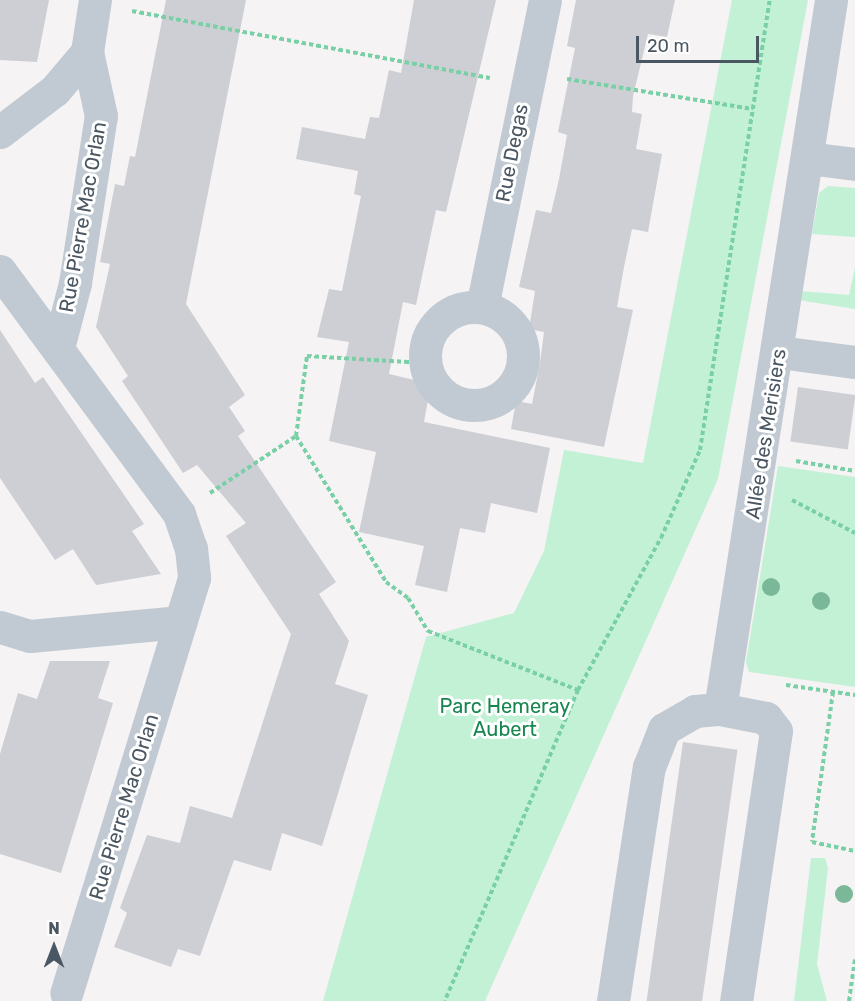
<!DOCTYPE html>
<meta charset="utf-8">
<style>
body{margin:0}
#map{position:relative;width:855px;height:1001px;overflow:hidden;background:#f5f3f3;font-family:Rubik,sans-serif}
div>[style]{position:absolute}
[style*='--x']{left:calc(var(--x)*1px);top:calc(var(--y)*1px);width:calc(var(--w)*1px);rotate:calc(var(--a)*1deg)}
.green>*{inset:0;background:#c3f1d5}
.building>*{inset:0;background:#cdcfd5;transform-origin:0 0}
.path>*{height:4px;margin-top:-2px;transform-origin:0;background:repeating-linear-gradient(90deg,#7ad0a6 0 4.5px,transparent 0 7.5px)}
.minor>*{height:33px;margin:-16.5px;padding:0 16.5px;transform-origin:16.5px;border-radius:16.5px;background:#c1cad2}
.minor>.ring{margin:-16.5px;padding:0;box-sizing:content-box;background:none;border:33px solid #c1cad2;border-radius:50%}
.trees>*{width:18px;height:18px;margin:-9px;border-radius:50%;background:#7bb799}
span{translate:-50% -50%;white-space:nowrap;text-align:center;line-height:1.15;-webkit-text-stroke:6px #fff;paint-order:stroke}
.street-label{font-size:20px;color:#4a5661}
.park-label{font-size:20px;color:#17864f}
.north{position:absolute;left:24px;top:917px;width:60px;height:60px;-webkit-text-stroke:4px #fff;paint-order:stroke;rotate:0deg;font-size:16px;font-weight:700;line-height:24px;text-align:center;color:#4a5661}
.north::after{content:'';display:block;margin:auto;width:21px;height:27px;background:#4a5661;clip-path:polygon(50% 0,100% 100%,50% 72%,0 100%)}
.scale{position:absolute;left:636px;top:36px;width:123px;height:27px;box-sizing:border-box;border:3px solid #4a5661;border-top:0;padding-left:8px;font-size:18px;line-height:21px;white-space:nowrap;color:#4a5661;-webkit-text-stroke:4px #fff;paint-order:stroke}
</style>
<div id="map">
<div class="green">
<div style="clip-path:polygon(732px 0,808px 0,718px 479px,485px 1001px,323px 1001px,426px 637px,514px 613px,544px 551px,564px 450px,643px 463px)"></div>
<div style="clip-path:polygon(828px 186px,855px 188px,855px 237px,812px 234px,819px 193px)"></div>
<div style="clip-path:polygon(855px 267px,855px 309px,798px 300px,801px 291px,849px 295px)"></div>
<div style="clip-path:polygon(778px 466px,855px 477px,855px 687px,749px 672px,746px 662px)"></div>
<div style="clip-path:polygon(811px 858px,825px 858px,828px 868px,817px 964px,827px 1001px,794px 1001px)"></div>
</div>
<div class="building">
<div style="clip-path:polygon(0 0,49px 0,37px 62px,0 60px)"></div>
<div style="clip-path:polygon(166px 0,246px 0,186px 304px,245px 395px,229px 407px,245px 431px,238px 436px,336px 582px,319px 594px,349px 641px,335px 684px,368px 695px,322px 846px,282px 833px,271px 871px,234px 860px,200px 956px,178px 949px,171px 967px,114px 947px,127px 913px,120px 908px,147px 835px,180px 843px,190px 806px,232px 818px,291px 634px,226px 536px,246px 523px,197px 465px,183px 473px,122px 381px,128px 376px,96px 327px,110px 264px,100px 262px,115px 184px,124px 186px,130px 156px,135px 157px)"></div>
<div style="clip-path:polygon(414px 0,496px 0,446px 212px,436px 210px,416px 305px,403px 302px,389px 374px,431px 384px,424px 422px,550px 448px,537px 513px,491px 503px,485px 533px,460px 528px,447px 592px,415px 585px,424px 546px,359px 532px,376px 452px,329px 441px,349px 342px,317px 337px,329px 289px,342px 291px,361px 196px,354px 194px,358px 171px,296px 159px,302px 127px,365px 139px,370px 117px,379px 118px,389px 70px,401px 73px)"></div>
<div style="clip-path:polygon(576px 0,675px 0,667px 37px,648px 34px,633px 96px,632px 112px,642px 114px,636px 149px,662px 154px,648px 232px,632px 229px,624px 267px,617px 307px,633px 310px,604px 447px,511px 429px,516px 401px,532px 404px,540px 363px,544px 332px,529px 329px,535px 291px,519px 287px,536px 210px,551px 213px,559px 179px,567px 135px,558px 132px,575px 48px,567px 46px)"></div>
<div style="clip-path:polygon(0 330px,35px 383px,43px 377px,144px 524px,132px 531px,161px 574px,96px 585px,73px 549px,55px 560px,0 478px)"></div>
<div style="left:798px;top:387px;width:58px;height:55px;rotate:8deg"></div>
<div style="clip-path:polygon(50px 661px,110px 661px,98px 698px,113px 703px,61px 873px,0 854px,0 754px,18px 693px,37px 699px)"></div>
<div style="left:683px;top:742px;width:55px;height:262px;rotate:8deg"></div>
</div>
<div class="path">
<div style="--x:132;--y:11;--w:364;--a:10.6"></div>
<div style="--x:567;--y:79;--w:188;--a:9.2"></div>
<div style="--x:296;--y:436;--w:81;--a:-82.2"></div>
<div style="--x:307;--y:356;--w:118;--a:3.4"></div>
<div style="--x:796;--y:461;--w:60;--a:9.6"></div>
<div style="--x:210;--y:493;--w:103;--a:-33.5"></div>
<div style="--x:296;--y:436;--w:172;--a:58.3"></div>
<div style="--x:386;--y:582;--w:27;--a:36"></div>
<div style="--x:408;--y:598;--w:39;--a:59"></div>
<div style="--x:428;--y:631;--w:161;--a:21.5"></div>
<div style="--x:578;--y:690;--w:338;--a:113.2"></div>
<div style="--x:792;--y:500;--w:71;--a:27.6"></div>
<div style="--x:786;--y:685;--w:70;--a:8.2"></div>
<div style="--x:578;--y:690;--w:173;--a:-61.4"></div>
<div style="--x:661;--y:538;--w:96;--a:-66.1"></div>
<div style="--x:700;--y:450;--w:455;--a:-81.2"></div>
<div style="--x:833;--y:692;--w:151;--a:98"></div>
<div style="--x:812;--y:842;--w:44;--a:11.8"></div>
<div style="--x:849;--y:1001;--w:42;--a:-81.9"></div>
</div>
<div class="minor">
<div style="--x:0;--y:132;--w:69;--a:-37.4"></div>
<div style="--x:55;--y:90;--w:50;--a:-49.9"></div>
<div style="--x:87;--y:52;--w:53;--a:-81.3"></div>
<div style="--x:808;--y:158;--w:47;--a:7.3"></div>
<div style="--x:0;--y:271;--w:302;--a:53.6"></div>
<div style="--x:179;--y:514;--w:36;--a:71"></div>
<div style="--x:191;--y:548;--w:30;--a:84"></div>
<div style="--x:194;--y:578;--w:434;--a:107.1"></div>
<div class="ring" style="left:425px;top:307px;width:65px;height:65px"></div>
<div style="--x:482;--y:307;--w:313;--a:-78.4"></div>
<div style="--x:58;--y:348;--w:67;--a:-75.3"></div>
<div style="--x:75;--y:283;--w:169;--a:-81.2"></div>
<div style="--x:101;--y:116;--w:66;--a:-102.3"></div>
<div style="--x:779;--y:352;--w:77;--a:7.5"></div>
<div style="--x:0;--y:627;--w:31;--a:17"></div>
<div style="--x:30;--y:636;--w:151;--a:-5.3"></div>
<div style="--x:720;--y:709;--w:718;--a:-81.1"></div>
<div style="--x:613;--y:1001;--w:237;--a:-81.3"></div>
<div style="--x:649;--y:767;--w:41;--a:-68.5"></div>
<div style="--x:664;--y:729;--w:36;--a:-30"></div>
<div style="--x:695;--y:711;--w:25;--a:-5"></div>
<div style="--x:720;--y:709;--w:47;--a:11.1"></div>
<div style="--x:766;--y:718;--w:16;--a:52"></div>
<div style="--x:776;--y:731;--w:273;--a:98.4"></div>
</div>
<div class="trees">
<div style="left:771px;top:587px"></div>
<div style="left:821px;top:601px"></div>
<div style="left:844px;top:894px"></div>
</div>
<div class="street-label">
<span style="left:512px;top:153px;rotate:-79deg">Rue Degas</span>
<span style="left:83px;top:217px;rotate:-80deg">Rue Pierre Mac Orlan</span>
<span style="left:766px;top:434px;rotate:-81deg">Allée des Merisiers</span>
<span style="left:124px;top:807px;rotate:-73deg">Rue Pierre Mac Orlan</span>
</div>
<div class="park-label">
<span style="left:505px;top:718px">Parc Hemeray<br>Aubert</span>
</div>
<div class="north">N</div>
<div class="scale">20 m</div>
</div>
